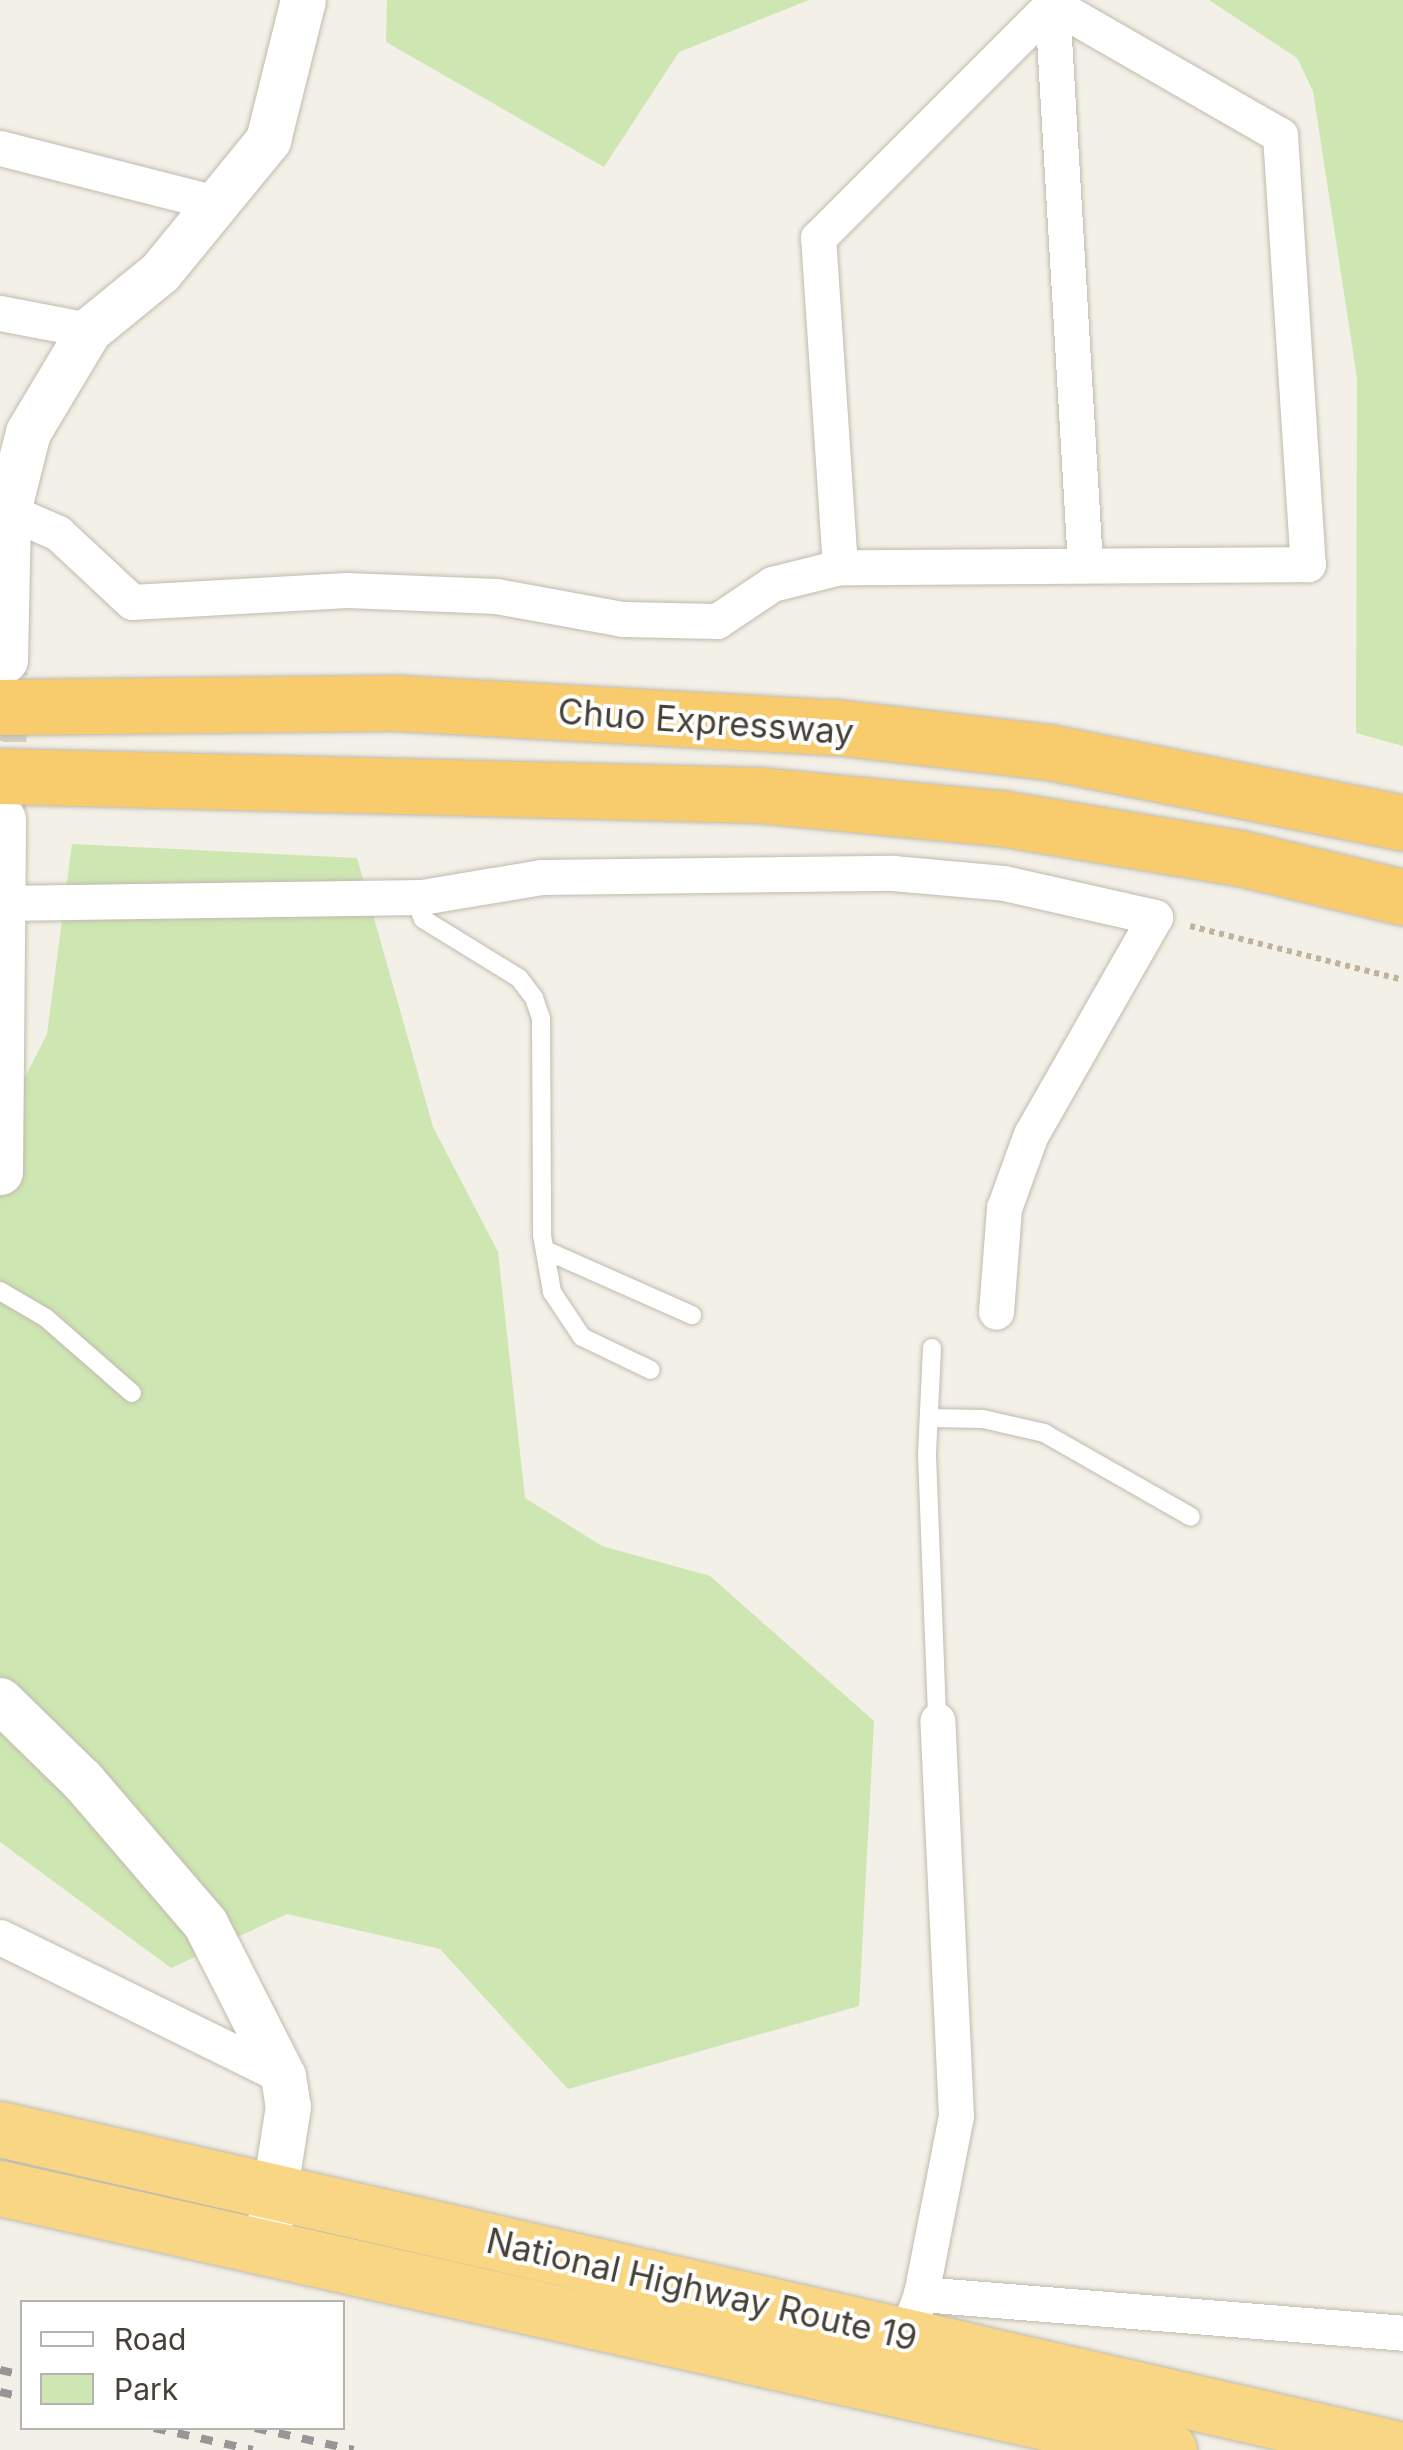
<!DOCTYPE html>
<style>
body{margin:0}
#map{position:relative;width:1403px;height:2450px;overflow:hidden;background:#f3f0e7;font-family:Inter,sans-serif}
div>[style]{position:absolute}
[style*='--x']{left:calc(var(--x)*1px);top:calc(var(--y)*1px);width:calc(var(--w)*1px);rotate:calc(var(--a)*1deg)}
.green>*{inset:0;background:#cde6b2}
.tertiary-tunnel>*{height:45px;margin-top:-22.5px;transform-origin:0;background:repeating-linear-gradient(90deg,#d0cdc4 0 45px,transparent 0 67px)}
.path>*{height:6px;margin-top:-3px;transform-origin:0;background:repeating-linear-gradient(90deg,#bfb39c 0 5px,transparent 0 10px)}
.roads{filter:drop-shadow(0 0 2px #c1baad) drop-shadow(0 0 2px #c1baad)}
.service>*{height:18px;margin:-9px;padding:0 9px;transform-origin:9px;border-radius:9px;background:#fff}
.minor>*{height:35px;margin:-17.5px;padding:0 17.5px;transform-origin:17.5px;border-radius:17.5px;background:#fff}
.tertiary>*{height:45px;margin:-22.5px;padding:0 22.5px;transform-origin:22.5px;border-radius:22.5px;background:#fff}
.trunk>*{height:55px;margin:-27.5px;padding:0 27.5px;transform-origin:27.5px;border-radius:27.5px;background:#f9d683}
.motorway>*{height:55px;margin:-27.5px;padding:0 27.5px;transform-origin:27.5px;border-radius:27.5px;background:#f8cc6d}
.rail>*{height:8px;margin-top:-4px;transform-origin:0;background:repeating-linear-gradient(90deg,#969696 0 12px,transparent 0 24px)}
span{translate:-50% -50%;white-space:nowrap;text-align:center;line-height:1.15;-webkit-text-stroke:8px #fff;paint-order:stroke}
.street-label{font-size:35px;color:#464036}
.legend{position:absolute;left:20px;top:2300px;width:325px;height:130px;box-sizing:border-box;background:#fff;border:2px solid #b5b3af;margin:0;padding:12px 18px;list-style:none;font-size:30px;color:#464036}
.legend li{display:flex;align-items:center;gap:20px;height:50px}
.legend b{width:50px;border:2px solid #b5b3af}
</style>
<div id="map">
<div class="green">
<div style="clip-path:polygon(387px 0,809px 0,679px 52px,604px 167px,386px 42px)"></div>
<div style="clip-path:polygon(1209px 0,1403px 0,1403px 746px,1356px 733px,1357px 378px,1313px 91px,1297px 58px)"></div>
<div style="clip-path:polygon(72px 844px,357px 858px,433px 1127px,498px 1252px,525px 1498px,602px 1546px,710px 1576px,874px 1721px,859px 2006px,568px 2089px,440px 1949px,287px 1914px,171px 1968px,0 1842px,0 1126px,47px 1034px)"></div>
</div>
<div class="tertiary-tunnel">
<div style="--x:3;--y:808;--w:136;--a:-89.2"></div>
</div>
<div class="path">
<div style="--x:1190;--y:926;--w:220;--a:14.2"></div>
</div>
<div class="roads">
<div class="service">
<div style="--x:414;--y:897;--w:24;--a:68"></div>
<div style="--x:423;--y:919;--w:113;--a:31.6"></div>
<div style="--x:519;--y:978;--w:25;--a:53"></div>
<div style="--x:534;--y:998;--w:21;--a:71"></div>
<div style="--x:541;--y:1018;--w:217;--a:89.7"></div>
<div style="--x:542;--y:1235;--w:58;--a:80"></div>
<div style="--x:552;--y:1292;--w:54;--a:56.3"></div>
<div style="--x:582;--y:1337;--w:76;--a:25.6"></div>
<div style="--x:545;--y:1250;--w:161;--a:23.9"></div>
<div style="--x:0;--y:1291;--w:53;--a:30.4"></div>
<div style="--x:46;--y:1318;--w:114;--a:41.1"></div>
<div style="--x:932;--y:1348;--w:107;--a:92.7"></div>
<div style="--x:927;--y:1455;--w:265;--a:87.8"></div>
<div style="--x:929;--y:1418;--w:54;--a:1.1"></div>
<div style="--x:983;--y:1419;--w:63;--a:12.9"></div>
<div style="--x:1044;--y:1433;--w:169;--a:29.7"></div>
</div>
<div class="minor">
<div style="--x:1052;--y:4;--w:562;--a:86.63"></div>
<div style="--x:0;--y:148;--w:227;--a:14.3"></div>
<div style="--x:0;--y:313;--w:91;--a:10.8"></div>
<div style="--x:8;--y:511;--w:55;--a:23.7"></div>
<div style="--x:58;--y:533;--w:101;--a:43"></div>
<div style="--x:132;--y:602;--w:215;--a:-3.2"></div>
<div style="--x:347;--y:590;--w:149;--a:2.3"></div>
<div style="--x:496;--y:596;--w:128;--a:10.3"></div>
<div style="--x:622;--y:619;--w:95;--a:1.2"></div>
<div style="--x:717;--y:621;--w:66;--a:-33.9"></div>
<div style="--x:772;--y:584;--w:70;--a:-14"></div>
<div style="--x:840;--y:567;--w:330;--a:-93.8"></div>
<div style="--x:818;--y:238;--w:331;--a:-45"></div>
<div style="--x:1052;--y:4;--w:263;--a:29.9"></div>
<div style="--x:1280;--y:135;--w:430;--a:86.3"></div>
<div style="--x:1308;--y:564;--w:468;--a:179.6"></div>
<div style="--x:1;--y:903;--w:421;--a:-0.8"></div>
<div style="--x:422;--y:897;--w:121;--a:-9.5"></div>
<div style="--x:541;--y:877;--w:352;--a:-0.7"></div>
<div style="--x:893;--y:873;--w:111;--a:5.1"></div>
<div style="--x:1004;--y:883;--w:155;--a:12.7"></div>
<div style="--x:1155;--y:917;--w:250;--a:119.7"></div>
<div style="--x:1031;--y:1134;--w:79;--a:110"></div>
<div style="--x:1004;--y:1208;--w:104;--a:94.4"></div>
<div style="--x:0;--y:1937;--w:315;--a:26.2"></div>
<div style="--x:921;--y:2294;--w:181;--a:-78.9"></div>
<div style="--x:956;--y:2116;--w:396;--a:-92.7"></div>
<div style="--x:898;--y:2355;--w:65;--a:-69.3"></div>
<div style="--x:921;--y:2294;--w:484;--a:4.6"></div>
</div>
<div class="tertiary">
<div style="--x:5;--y:660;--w:149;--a:-88.8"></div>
<div style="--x:8;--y:511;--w:81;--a:-75.8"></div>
<div style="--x:28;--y:432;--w:119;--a:-59.1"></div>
<div style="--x:89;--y:330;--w:92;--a:-39.2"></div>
<div style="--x:160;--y:272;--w:171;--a:-50.7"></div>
<div style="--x:268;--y:140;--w:144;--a:-76"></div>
<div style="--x:0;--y:1172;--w:353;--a:-89.5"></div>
<div style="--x:0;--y:1700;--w:115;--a:44.3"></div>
<div style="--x:82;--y:1780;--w:189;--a:49.3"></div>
<div style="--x:205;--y:1923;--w:172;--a:63"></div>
<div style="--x:283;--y:2076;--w:30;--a:81"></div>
<div style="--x:288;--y:2106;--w:143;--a:98.9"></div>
</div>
<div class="trunk">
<div style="--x:0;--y:2129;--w:1439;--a:12.89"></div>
<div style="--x:0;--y:2188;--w:1198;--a:12.63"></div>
</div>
<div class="motorway">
<div style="--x:0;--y:707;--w:399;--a:-0.6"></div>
<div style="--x:399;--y:703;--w:437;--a:3.2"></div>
<div style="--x:835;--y:727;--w:215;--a:6.7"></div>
<div style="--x:1049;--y:752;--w:361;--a:11.3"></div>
<div style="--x:0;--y:776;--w:759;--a:1.43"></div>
<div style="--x:759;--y:795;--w:242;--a:5.5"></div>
<div style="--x:1000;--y:818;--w:243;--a:9.5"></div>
<div style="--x:1240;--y:858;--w:168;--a:13.5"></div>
</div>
</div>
<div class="rail">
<div style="--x:0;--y:2370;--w:23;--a:13"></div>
<div style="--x:0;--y:2392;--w:23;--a:13"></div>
<div style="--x:154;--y:2428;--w:101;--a:12.5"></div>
<div style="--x:255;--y:2428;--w:101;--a:12.5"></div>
</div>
<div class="street-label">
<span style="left:706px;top:721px;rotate:4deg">Chuo Expressway</span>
<span style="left:702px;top:2289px;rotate:13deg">National Highway Route 19</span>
</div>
<ul class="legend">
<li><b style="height:12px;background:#fff"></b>Road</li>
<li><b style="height:28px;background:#cde6b2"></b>Park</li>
</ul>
</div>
